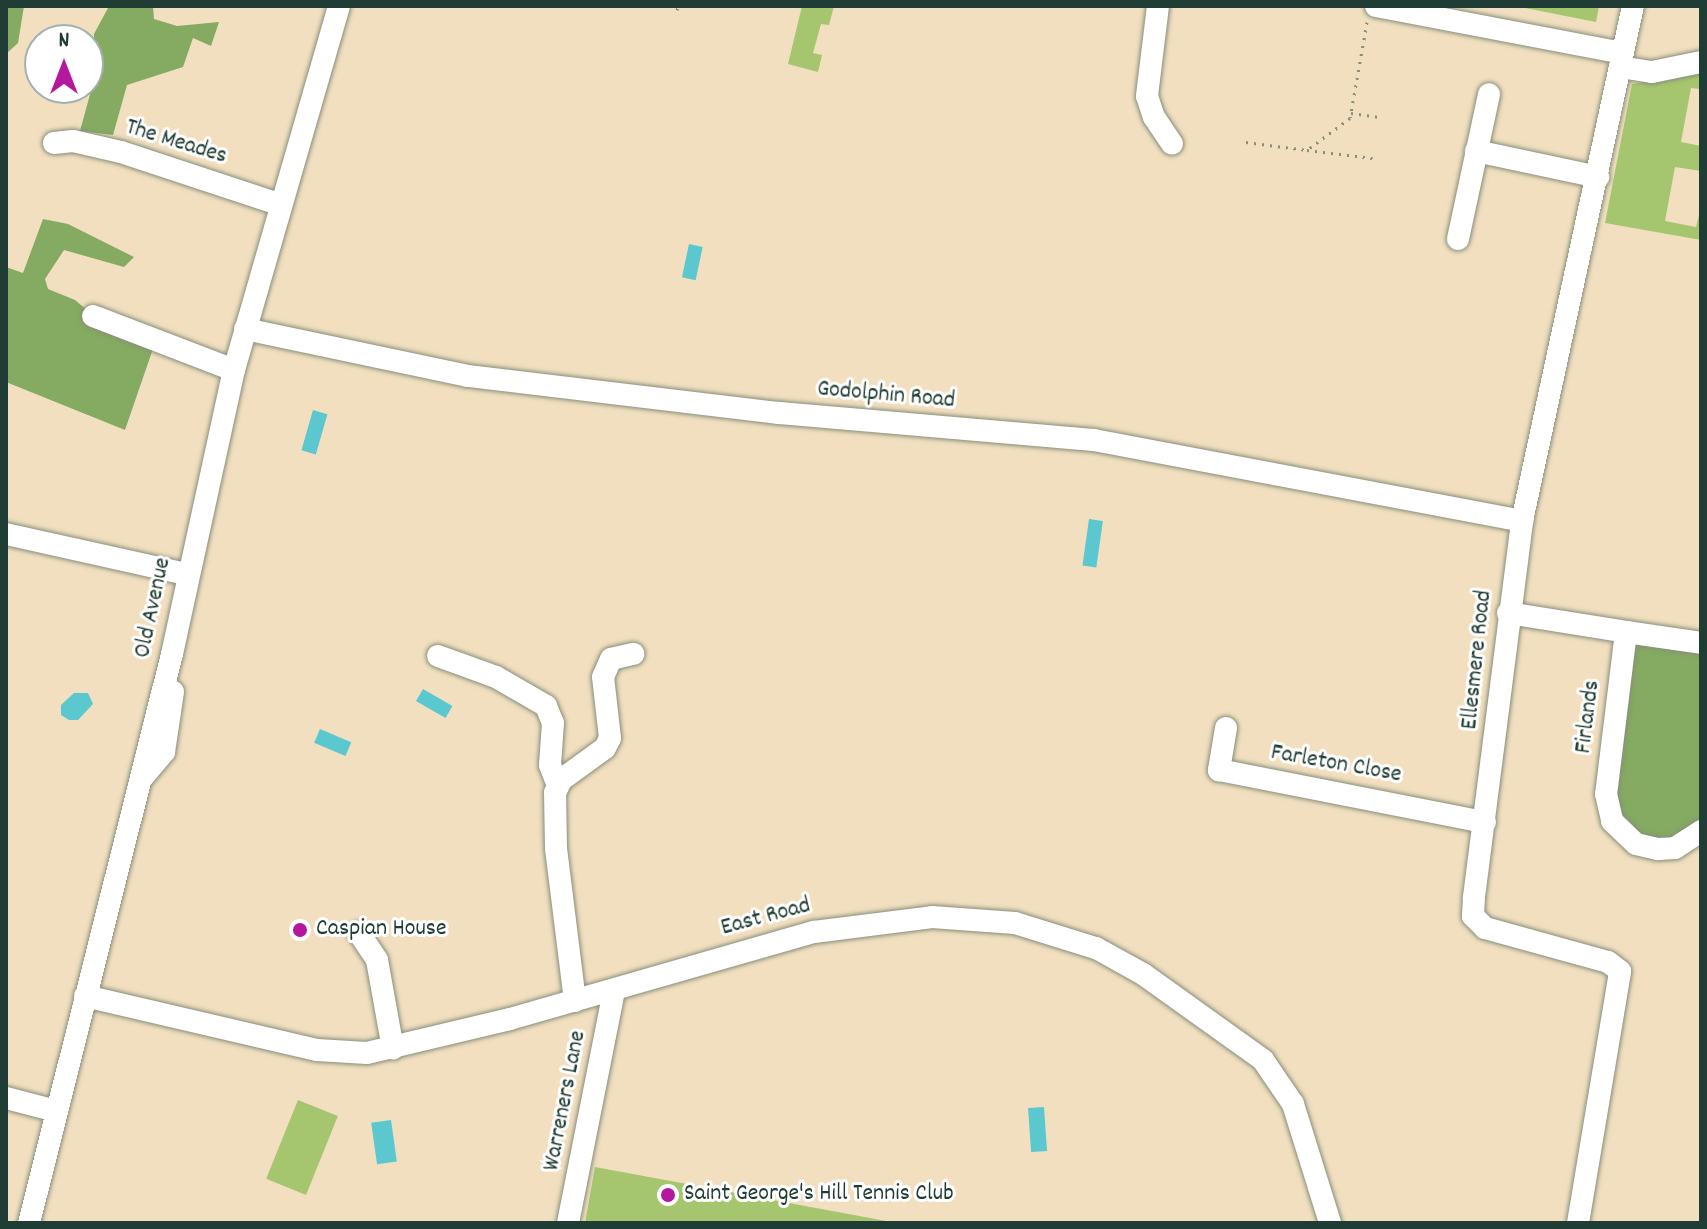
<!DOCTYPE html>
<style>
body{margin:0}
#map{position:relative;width:1707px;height:1229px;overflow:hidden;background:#f1dfc0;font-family:Dekko,sans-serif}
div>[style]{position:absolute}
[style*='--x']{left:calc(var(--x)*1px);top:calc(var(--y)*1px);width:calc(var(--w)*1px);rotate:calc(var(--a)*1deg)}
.green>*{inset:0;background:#a5c66e;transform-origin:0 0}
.forest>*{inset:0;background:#84ab61}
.water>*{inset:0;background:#5bc8cf;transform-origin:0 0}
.path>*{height:3px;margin-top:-1.5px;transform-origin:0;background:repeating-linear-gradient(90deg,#888e7a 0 2px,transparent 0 8px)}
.roads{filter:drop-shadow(0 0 2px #888e7a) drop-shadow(0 0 2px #888e7a)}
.minor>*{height:22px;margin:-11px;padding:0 11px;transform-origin:11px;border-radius:11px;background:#fff}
.dots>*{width:22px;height:22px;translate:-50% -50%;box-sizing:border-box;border:4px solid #fff;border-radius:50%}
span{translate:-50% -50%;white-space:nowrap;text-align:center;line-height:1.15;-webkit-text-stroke:6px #fff;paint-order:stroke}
.street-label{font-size:24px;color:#1f3d34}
.poi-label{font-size:24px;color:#1f3d34}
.left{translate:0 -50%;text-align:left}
.frame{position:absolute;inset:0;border:8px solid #1f3d34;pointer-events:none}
.north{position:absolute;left:24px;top:24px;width:80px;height:80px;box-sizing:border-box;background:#fff;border:2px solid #a5b1ae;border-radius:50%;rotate:0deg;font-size:22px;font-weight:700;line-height:32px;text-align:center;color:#1f3d34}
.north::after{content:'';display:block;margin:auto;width:28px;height:36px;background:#b5179e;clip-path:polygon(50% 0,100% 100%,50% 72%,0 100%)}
</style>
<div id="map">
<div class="green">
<div style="clip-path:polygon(802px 6px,834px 6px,829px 25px,821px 24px,813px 53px,822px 55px,818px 72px,788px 64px)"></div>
<div style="clip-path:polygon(1515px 6px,1599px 6px,1596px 22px)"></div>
<div style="clip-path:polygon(1701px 72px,1701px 89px,1691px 88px,1681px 142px,1701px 146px,1701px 171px,1675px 167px,1665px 221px,1696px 227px,1701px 207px,1701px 240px,1605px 223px,1632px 84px)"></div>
<div style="left:298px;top:1100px;width:43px;height:85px;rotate:22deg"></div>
<div style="clip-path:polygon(595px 1167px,897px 1223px,585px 1223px)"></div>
</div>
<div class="forest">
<div style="clip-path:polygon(6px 6px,24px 6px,18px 43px,6px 54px)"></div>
<div style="clip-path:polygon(109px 6px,153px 6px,154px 19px,177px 26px,219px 22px,211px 46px,193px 38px,183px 67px,127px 85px,113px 135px,80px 131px,95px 76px,94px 34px)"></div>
<div style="clip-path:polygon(43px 219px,68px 224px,134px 257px,124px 267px,64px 250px,45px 279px,48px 289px,75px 300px,94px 316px,156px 340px,125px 430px,6px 382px,6px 267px,23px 273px)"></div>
<div style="clip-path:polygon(1626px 632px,1701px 643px,1701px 831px,1658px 849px,1612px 821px)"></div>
</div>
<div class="water">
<div style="left:689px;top:244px;width:14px;height:34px;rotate:12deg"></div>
<div style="left:313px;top:410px;width:15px;height:42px;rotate:16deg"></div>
<div style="left:1089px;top:519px;width:14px;height:47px;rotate:8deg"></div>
<div style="left:423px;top:689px;width:34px;height:14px;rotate:30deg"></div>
<div style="clip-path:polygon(74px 693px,88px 693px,93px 704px,78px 720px,69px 720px,61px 715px,61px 705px)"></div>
<div style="left:320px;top:729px;width:34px;height:15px;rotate:23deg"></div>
<div style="left:1044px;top:1107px;width:44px;height:16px;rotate:86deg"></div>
<div style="left:391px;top:1120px;width:42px;height:20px;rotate:82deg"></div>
</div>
<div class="path">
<div style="--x:677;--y:10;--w:4;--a:-76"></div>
<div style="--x:1367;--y:22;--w:97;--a:100"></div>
<div style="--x:1350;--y:118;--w:54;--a:143.3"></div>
<div style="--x:1307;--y:150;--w:66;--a:6.9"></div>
<div style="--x:1351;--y:113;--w:27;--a:8"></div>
<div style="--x:1246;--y:142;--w:62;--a:7.5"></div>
</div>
<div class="roads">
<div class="minor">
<div style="--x:1158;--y:6;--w:91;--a:97"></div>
<div style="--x:1147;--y:96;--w:22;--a:72"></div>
<div style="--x:1154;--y:117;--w:32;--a:56"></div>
<div style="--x:1376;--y:6;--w:251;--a:10.8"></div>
<div style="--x:1620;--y:67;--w:32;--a:9"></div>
<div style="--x:1652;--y:72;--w:50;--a:-11.5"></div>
<div style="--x:54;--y:143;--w:19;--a:-6"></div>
<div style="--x:73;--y:141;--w:49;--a:12.9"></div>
<div style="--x:121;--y:152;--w:169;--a:18.3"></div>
<div style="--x:1476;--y:151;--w:125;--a:12"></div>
<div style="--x:1458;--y:239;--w:148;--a:-77.9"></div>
<div style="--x:93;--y:316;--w:151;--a:21"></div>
<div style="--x:245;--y:329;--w:228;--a:11.9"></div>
<div style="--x:468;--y:376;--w:313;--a:6.8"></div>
<div style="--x:779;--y:413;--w:316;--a:4.9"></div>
<div style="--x:1094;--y:440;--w:436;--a:10.7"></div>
<div style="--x:6;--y:534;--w:185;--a:12.5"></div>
<div style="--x:1508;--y:613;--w:120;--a:9.1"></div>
<div style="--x:1626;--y:632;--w:163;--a:97"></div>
<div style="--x:1606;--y:794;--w:28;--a:77"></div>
<div style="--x:1612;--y:821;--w:33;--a:44"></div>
<div style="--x:1636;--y:844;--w:23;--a:13"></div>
<div style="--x:1658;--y:849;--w:17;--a:-3"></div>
<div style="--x:1675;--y:848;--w:31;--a:-33"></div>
<div style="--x:1626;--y:632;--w:76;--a:8.3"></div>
<div style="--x:438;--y:656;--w:62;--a:19.9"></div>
<div style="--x:496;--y:677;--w:58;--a:30.1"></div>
<div style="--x:546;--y:706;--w:18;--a:68"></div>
<div style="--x:553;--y:723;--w:42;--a:94.1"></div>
<div style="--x:550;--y:765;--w:22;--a:69"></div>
<div style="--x:1226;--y:728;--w:43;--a:99.5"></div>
<div style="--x:1219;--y:770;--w:271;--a:11.1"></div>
<div style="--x:143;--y:777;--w:33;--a:-50"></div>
<div style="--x:164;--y:752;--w:61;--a:-81.5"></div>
<div style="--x:359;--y:933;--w:32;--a:56"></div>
<div style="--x:377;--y:960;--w:90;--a:79.8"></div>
<div style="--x:85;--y:996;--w:238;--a:13.1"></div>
<div style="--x:317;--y:1050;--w:50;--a:3.4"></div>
<div style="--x:367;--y:1053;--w:147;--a:-13.4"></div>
<div style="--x:510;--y:1019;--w:316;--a:-16"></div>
<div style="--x:814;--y:932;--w:119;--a:-7.2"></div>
<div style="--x:932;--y:917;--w:83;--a:4.1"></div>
<div style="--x:1015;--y:923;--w:85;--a:17.2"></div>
<div style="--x:1096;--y:948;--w:54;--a:29"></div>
<div style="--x:1143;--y:974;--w:148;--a:35.6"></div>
<div style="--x:1263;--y:1060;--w:53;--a:55.7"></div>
<div style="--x:1293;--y:1104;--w:125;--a:72.7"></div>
<div style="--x:575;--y:1001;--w:154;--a:-97.1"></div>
<div style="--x:556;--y:848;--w:55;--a:-91"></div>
<div style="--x:555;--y:793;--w:14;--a:-65"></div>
<div style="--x:561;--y:780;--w:54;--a:-36"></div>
<div style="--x:605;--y:748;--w:11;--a:-63"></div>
<div style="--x:610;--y:738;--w:61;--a:-96.5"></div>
<div style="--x:603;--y:677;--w:20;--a:-66"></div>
<div style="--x:611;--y:659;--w:23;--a:-13"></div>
<div style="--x:6;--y:1098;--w:52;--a:14.6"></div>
<div style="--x:29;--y:1223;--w:587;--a:-75.89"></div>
<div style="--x:172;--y:654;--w:291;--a:-77.7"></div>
<div style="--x:234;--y:370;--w:379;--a:-73.9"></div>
<div style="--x:568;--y:1223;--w:237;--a:-78.8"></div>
<div style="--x:1578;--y:1223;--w:255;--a:-80.5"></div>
<div style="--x:1620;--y:971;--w:15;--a:-143"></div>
<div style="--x:1608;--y:962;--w:128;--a:-164.5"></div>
<div style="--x:1485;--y:928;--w:17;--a:-135"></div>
<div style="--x:1473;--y:916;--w:19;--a:-87"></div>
<div style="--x:1474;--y:897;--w:379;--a:-82.7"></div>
<div style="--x:1522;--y:521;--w:527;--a:-77.84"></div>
</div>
</div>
<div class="dots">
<div style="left:300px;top:930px;background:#b5179e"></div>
<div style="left:668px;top:1195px;background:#b5179e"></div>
</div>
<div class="street-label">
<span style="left:176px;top:143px;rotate:17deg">The Meades</span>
<span style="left:886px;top:396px;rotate:5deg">Godolphin Road</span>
<span style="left:154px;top:608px;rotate:-78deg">Old Avenue</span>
<span style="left:1478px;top:660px;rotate:-84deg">Ellesmere Road</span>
<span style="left:1589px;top:717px;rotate:-83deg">Firlands</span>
<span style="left:1336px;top:765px;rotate:10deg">Farleton Close</span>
<span style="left:766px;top:918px;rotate:-15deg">East Road</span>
<span style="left:566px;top:1101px;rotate:-79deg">Warreners Lane</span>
</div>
<div class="poi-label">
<span class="left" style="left:316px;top:930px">Caspian House</span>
<span class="left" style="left:684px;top:1195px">Saint George's Hill Tennis Club</span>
</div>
<div class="frame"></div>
<div class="north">N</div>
</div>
